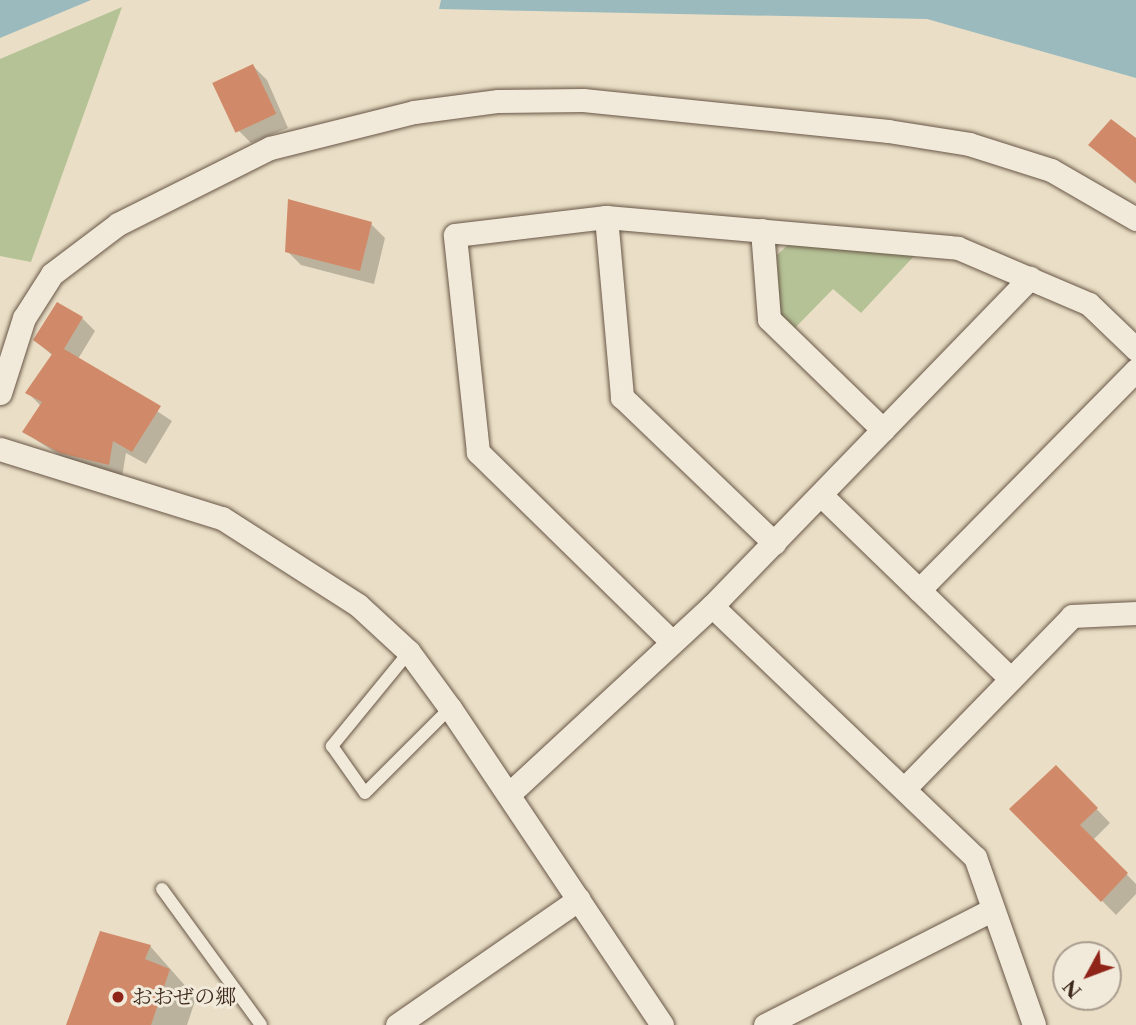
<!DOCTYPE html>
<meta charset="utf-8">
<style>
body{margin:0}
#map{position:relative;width:1136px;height:1025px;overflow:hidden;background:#eadfc6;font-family:"Libre Caslon Text","Noto Serif JP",serif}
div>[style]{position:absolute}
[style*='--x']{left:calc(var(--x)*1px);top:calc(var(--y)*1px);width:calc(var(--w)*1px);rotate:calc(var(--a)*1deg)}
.green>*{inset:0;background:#b5c296}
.water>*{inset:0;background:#9bbabe}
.shadow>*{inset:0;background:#0003}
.building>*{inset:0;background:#d18a69;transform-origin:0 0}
.roads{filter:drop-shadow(0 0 2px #685646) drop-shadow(0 0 2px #685646)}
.lane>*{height:12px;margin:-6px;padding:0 6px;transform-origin:6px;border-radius:6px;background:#f1eada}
.street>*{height:23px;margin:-11.5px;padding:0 11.5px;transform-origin:11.5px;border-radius:11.5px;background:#f1eada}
.dots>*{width:19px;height:19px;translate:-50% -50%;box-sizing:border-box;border:4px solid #f1eada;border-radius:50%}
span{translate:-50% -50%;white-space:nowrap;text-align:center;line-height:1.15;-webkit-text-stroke:6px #f1eada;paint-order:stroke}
.poi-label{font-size:21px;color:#3d281c}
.left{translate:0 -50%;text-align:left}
.north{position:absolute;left:1052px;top:941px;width:70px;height:70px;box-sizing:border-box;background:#f1eada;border:2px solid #a99c8e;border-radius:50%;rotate:229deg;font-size:19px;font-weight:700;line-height:28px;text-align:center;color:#3d281c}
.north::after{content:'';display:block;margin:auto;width:24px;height:32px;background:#8f2418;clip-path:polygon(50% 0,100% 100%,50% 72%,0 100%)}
</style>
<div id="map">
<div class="green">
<div style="clip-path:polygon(122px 7px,31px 262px,0 256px,0 59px)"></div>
<div style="clip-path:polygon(789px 244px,915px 255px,861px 313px,833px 289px,792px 331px,779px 319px,777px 255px)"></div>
</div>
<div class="water">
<div style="clip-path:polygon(0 0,91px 0,0 38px)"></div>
<div style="clip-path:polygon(441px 0,1136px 0,1136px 78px,927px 19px,439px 9px)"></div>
</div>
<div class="shadow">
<div style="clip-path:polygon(253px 66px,267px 80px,288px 128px,251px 143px,237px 129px)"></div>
<div style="clip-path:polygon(1136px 140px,1136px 184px,1090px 145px)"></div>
<div style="clip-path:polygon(371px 224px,385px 238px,374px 284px,301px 265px,287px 251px)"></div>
<div style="clip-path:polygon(82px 318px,95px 331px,78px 359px,172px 421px,146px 464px,126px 453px,122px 477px,74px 465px,24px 432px,40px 405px,27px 392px,53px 356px,35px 340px)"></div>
<div style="clip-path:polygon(1056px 767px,1110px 823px,1093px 840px,1136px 884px,1136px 894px,1116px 915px,1012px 809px)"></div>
<div style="clip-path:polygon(150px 946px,196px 998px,187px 1025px,68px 1025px)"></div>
</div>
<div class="building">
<div style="left:253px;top:64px;width:55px;height:45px;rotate:65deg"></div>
<div style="clip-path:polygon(1111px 119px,1136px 138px,1136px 183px,1088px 145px)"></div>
<div style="clip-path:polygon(288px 199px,372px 222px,360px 271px,285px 252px)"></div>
<div style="clip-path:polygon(57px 302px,83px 317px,64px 349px,161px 406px,132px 452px,113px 441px,109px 465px,60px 453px,22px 432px,42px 402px,25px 393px,52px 354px,33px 340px)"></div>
<div style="clip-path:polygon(1056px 765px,1098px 808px,1080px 825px,1128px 873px,1101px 902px,1009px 809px)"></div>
<div style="clip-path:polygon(100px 931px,151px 945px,145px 959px,170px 969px,151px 1025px,66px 1025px)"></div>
</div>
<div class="roads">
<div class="lane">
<div style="--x:409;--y:652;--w:122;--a:129.3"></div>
<div style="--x:332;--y:746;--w:57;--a:54.9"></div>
<div style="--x:365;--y:793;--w:120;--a:-45"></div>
<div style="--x:162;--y:889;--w:168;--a:53.9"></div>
</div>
<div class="street">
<div style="--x:606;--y:217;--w:181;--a:84.9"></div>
<div style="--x:622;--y:397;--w:211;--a:43.8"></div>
<div style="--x:762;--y:230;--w:89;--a:85.5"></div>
<div style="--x:769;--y:319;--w:159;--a:44.2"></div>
<div style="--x:0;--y:393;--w:79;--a:-72.3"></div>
<div style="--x:24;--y:318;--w:52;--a:-57.5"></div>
<div style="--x:52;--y:274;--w:83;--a:-37.1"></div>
<div style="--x:118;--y:224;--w:170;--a:-26.6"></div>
<div style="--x:270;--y:148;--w:148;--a:-14"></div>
<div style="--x:414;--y:112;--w:85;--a:-7.5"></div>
<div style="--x:498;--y:101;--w:85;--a:-0.7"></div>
<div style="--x:583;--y:100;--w:307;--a:5.8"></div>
<div style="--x:888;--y:131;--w:82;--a:9.1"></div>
<div style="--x:969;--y:144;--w:86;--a:17.6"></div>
<div style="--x:1051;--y:170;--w:98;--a:30"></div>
<div style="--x:0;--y:449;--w:232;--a:17.3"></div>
<div style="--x:222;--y:518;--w:161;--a:32.6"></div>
<div style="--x:358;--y:605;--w:69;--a:42.7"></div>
<div style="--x:409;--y:652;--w:69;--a:53.8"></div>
<div style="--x:450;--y:708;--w:381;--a:56.2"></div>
<div style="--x:821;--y:495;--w:264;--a:44.1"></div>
<div style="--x:919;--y:590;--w:309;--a:-45.4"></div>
<div style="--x:712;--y:606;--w:364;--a:43.7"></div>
<div style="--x:975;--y:857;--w:178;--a:70.6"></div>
<div style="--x:672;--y:642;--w:272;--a:-135.6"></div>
<div style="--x:478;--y:452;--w:218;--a:-96.1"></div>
<div style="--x:455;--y:235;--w:152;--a:-6.8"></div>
<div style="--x:606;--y:217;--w:353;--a:5"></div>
<div style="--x:958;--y:248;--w:142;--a:23.1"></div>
<div style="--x:1089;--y:304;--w:65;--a:43.8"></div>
<div style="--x:904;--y:789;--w:241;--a:-45.8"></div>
<div style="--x:1072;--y:616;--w:64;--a:-2.7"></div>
<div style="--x:509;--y:794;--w:277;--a:-42.8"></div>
<div style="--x:712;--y:606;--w:457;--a:-45.9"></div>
<div style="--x:397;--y:1025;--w:221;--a:-34.7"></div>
<div style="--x:765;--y:1025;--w:254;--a:-26.9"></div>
</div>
</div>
<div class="dots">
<div style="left:118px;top:997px;background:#8f2418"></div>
</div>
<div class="poi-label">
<span class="left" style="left:132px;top:997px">おおぜの郷</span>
</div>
<div class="north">N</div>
</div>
